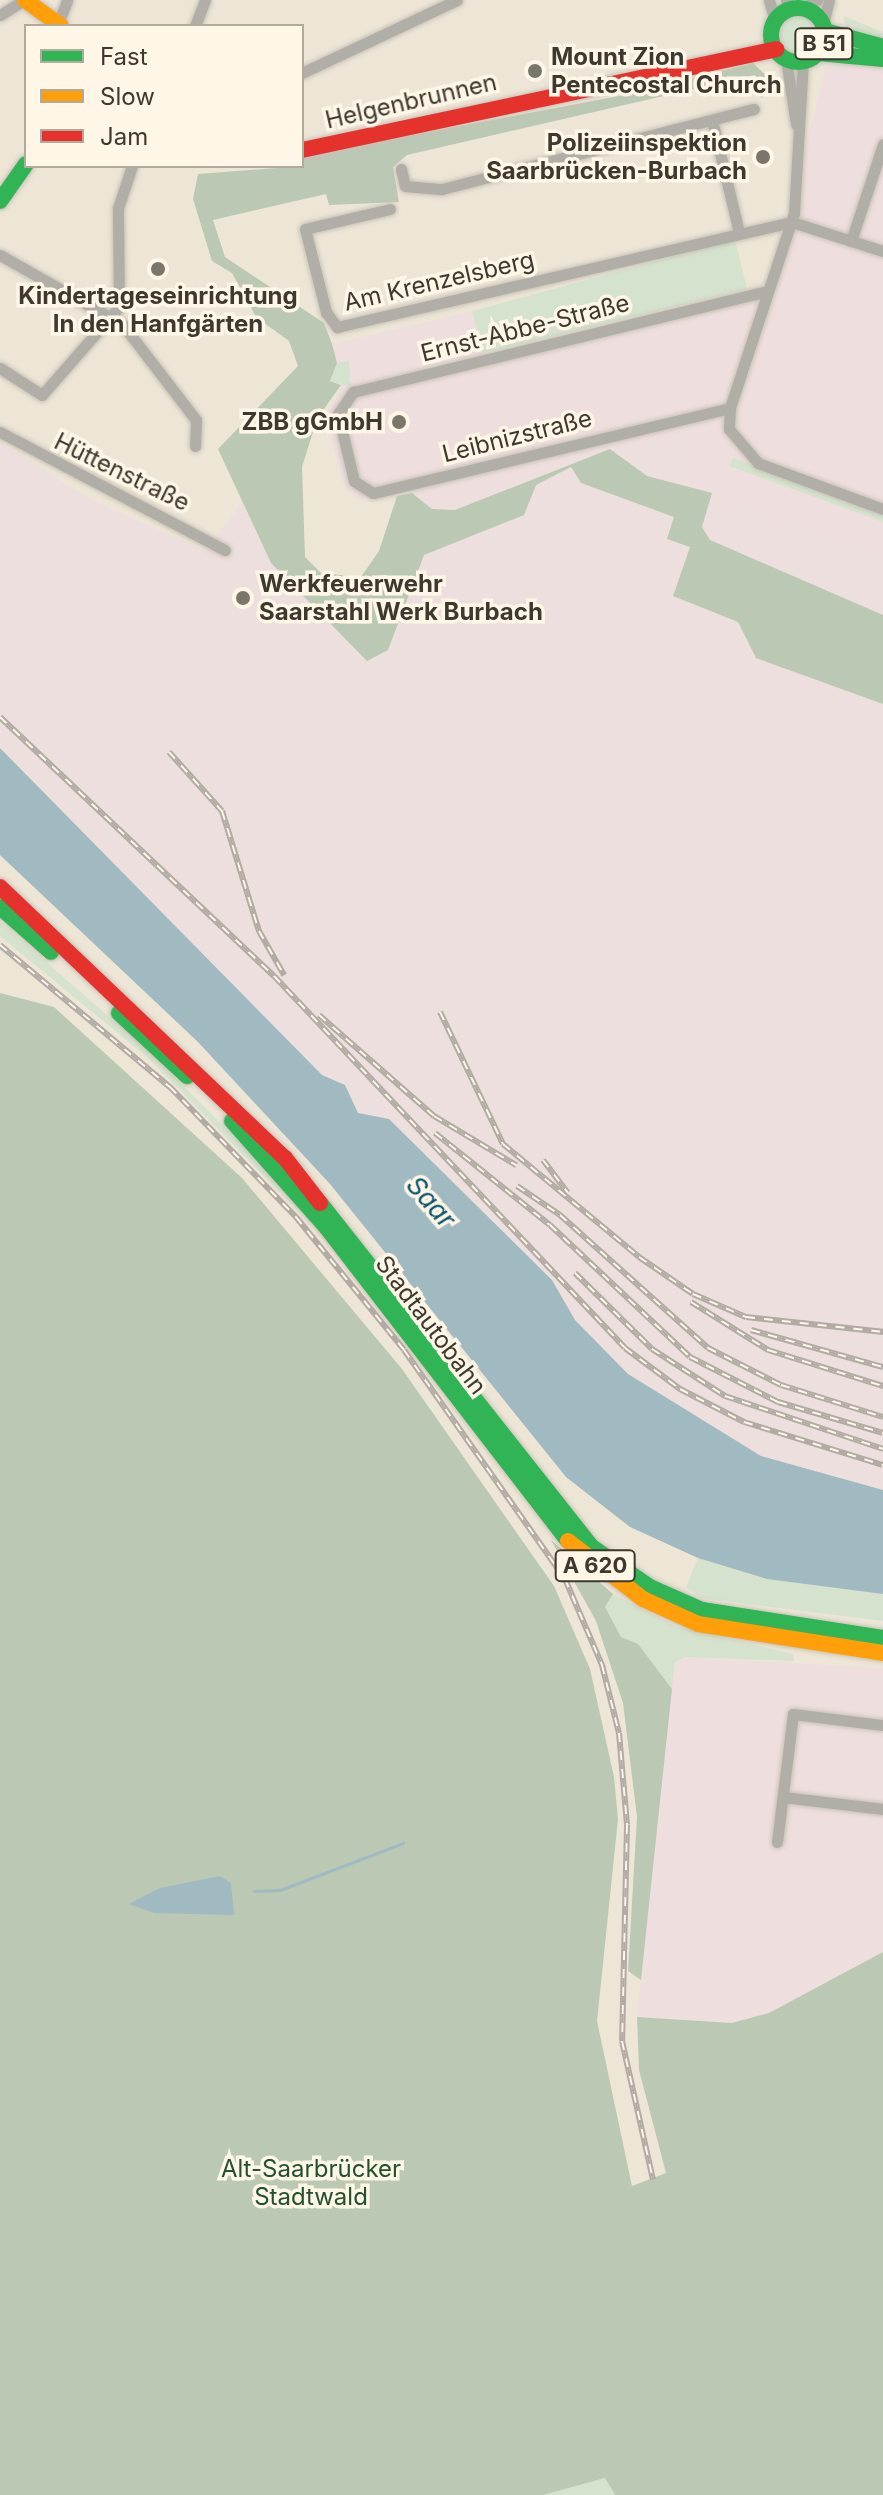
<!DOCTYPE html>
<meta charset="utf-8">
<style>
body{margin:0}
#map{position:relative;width:883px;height:2495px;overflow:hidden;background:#ede6d7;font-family:Inter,sans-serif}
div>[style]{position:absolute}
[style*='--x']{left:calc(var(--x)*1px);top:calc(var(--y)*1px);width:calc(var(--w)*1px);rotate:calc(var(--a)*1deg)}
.commercial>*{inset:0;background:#efdede}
.industrial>*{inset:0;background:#eedfdf}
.green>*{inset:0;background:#d5e3ce}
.round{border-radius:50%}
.forest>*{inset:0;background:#bbc8b3}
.water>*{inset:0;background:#a1b9c1}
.stream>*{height:3px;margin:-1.5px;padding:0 1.5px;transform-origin:1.5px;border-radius:1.5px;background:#a1b9c1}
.roads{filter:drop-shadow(0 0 2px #c8c3b7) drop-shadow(0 0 2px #c8c3b7)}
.street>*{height:11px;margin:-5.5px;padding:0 5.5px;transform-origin:5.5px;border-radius:5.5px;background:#b1aea7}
.fast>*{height:16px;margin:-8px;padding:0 8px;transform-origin:8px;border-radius:8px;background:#30b455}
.fast>.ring{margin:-8px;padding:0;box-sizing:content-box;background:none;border:16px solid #30b455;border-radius:50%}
.slow>*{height:16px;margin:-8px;padding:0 8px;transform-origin:8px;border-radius:8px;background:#ff9f0a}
.jam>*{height:16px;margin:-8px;padding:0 8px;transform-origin:8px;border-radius:8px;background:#e5322d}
.rail>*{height:6px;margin-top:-3px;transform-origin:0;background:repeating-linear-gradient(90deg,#fef6e7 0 9px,#b1aba4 0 18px);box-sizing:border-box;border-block:2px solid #b1aba4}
.dots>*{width:22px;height:22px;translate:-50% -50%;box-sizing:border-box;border:4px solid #fef6e7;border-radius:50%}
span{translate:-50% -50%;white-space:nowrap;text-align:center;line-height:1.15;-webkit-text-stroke:7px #fef6e7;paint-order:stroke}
.shield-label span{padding:2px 6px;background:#fef6e7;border:2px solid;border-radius:6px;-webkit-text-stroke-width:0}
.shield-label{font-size:22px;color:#3e392f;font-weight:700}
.poi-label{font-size:24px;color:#3e392f;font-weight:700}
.left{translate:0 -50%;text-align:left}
.right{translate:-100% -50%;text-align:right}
.street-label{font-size:24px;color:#3e392f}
.park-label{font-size:24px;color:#22512d}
.water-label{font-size:26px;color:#08536d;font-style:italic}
.legend{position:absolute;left:24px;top:24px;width:280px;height:144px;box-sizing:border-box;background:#fef6e7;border:2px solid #b1aa9d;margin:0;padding:10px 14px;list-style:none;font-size:24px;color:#3e392f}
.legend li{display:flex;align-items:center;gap:16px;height:40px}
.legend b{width:40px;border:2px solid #b1aa9d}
</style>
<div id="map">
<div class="commercial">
<div style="clip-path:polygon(857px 62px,883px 68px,883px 555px,660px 475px,580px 456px,455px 510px,432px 509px,412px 493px,361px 500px,346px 490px,325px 421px,341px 386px,332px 344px,472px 311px,487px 365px,766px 299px,826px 66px)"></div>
<div style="clip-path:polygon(685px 1657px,883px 1668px,883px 1952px,769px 2013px,732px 2023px,637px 2017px,675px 1662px)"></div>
</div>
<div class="industrial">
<div style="clip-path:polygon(696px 428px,705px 453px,698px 453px,687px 484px,883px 555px,883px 1490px,761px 1456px,628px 1374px,575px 1320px,552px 1280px,389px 1119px,358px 1113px,345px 1085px,322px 1075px,0 748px,0 442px,89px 498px,207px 552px,241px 502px,271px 563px,388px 650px,424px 555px,455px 510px,580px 456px)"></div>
</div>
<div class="green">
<div class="round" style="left:777px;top:14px;width:42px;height:42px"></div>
<div style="clip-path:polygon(844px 16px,883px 32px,883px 42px,845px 35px)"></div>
<div style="clip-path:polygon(735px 240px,747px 289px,483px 353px,472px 311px)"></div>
<div style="clip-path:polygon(349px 360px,351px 387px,330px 381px,337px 363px)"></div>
<div style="clip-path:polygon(733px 458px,883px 514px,883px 522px,729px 466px)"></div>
<div style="clip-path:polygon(0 922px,152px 1054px,270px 1173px,301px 1214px,148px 1058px,0 936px)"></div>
<div style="clip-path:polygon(698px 1558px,883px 1594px,883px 1621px,701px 1598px,686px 1587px)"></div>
<div style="clip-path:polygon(613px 1594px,675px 1626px,793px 1654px,794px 1661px,685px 1657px,675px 1662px,672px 1689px,638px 1644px,621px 1637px,605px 1607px)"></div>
<div style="clip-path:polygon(605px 2478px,615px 2495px,543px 2495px)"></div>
</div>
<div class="forest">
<div style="clip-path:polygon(753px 63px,774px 83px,761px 98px,755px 75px,407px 155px,393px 167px,399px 202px,329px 205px,326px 194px,213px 220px,225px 257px,324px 323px,332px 344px,337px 363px,330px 381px,341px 385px,317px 419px,302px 467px,305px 557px,321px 573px,361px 577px,379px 551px,397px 496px,412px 493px,432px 509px,455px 510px,610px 449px,647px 476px,712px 493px,702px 527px,710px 540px,883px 615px,883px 704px,756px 658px,738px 622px,673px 596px,690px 547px,667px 539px,674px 517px,581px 483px,571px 467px,536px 485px,524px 515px,424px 555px,388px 650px,367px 661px,271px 563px,218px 449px,298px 366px,289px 341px,256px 317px,232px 273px,212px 261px,193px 199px,198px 174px,302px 166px,302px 156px,645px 91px)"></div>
<div style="clip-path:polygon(0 993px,54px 1007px,242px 1178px,402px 1369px,554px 1586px,590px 1669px,614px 1777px,618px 1819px,597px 2021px,632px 2186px,666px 2173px,639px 2070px,637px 2017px,732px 2023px,769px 2013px,883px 1952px,883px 2495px,615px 2495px,605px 2478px,543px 2495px,0 2495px)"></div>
<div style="clip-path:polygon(551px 1540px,613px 1594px,605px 1607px,621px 1637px,638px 1644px,672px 1689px,641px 1980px,628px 1971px,637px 1817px,623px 1703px,596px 1621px)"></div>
</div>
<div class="water">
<div style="clip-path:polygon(0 748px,322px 1075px,345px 1085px,358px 1113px,389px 1119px,552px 1280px,575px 1320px,628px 1374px,761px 1456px,883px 1490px,883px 1594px,767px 1579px,698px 1558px,630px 1527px,566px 1477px,330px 1184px,198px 1042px,0 855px)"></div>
<div style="clip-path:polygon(220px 1876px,231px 1883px,234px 1915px,154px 1913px,129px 1904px,160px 1888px)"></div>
</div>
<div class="stream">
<div style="--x:254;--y:1891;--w:26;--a:-2"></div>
<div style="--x:280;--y:1890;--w:132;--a:-20.9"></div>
</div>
<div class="roads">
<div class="street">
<div style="--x:769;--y:0;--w:22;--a:74"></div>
<div style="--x:786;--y:0;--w:11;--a:45"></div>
<div style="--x:802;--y:8;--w:17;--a:-28"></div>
<div style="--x:0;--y:15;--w:28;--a:-32"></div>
<div style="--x:58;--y:24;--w:26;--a:-69"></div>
<div style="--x:823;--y:24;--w:25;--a:-76"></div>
<div style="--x:195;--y:26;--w:28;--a:-69"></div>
<div style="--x:786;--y:59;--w:66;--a:81.3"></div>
<div style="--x:803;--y:61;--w:152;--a:93.4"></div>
<div style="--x:794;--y:213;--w:205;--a:108.2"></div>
<div style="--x:730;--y:408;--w:21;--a:93"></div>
<div style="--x:729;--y:429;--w:45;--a:49.5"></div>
<div style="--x:758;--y:463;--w:133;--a:20.2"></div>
<div style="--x:302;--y:73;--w:171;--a:-25.2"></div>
<div style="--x:713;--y:124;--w:111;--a:76.5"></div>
<div style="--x:401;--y:169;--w:17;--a:77"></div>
<div style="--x:405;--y:186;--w:37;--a:5"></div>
<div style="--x:442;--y:189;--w:322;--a:-14.4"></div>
<div style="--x:390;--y:209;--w:87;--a:166.8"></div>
<div style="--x:305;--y:229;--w:86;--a:75.8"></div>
<div style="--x:326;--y:312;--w:19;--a:54"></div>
<div style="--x:337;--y:327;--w:467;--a:-13"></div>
<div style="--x:792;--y:222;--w:96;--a:17.7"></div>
<div style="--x:851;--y:241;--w:102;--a:-71.7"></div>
<div style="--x:0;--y:255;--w:142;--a:29.6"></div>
<div style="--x:123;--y:325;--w:120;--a:52.5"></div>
<div style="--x:196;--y:420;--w:26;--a:92"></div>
<div style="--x:0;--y:368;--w:50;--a:32.7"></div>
<div style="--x:42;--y:395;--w:117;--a:-48.8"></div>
<div style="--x:119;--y:307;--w:99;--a:-90.6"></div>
<div style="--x:118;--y:208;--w:44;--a:-71.6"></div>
<div style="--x:730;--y:408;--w:367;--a:166.6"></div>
<div style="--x:373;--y:493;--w:22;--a:-148"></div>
<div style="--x:354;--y:481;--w:69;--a:-103.4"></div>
<div style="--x:338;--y:414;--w:27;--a:-56"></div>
<div style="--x:353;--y:392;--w:427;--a:-13.7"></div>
<div style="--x:0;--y:432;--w:254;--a:27.7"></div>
<div style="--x:783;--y:1797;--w:101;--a:6.8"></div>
<div style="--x:777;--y:1842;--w:129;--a:-82.9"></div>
<div style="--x:793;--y:1714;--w:91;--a:7"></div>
</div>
<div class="fast">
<div class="ring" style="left:771px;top:8px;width:38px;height:38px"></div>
<div style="--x:825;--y:31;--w:57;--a:15.3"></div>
<div style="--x:818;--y:53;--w:65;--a:5.3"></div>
<div style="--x:0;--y:201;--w:45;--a:-54.9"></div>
<div style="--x:0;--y:907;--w:68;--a:41.4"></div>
<div style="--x:119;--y:1013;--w:93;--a:42.8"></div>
<div style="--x:232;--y:1121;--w:143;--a:48.4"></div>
<div style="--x:327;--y:1228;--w:395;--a:52.4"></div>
<div style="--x:320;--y:1203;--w:439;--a:51.7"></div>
<div style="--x:592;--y:1547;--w:70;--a:34.6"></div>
<div style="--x:650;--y:1587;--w:57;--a:23.9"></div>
<div style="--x:702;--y:1610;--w:183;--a:8.8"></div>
</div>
<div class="slow">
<div style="--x:25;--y:0;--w:44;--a:35.8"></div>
<div style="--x:568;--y:1541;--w:95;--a:37.7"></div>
<div style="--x:643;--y:1599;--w:60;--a:24.4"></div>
<div style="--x:698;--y:1624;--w:187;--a:8.9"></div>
</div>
<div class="jam">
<div style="--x:302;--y:150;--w:485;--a:-12"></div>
<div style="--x:0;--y:887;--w:393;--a:43.6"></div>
<div style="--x:285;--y:1158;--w:57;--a:52.1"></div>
</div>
</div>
<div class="rail">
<div style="--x:0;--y:717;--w:377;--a:43.4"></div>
<div style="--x:274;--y:976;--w:511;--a:46.66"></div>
<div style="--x:625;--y:1348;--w:69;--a:36.7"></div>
<div style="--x:680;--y:1389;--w:72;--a:27.3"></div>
<div style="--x:744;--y:1422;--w:145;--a:17.2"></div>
<div style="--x:169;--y:752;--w:79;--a:48.1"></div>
<div style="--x:222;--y:811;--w:126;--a:72.9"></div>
<div style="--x:259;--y:931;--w:51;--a:60.4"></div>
<div style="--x:0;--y:945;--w:222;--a:39.9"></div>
<div style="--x:170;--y:1087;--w:181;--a:45.9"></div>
<div style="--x:296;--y:1217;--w:171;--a:50.9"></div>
<div style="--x:404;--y:1350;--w:280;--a:54.9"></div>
<div style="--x:565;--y:1579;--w:94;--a:66.7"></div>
<div style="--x:602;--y:1665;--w:70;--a:76"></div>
<div style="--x:619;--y:1733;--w:92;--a:85"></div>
<div style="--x:627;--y:1825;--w:216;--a:91.3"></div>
<div style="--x:622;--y:2041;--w:142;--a:77.4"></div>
<div style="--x:440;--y:1012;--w:146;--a:64.5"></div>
<div style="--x:503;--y:1144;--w:177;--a:39.7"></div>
<div style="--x:639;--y:1257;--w:65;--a:34.4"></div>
<div style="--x:693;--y:1294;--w:58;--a:23.5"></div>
<div style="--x:746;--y:1317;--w:138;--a:6.2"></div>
<div style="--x:319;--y:1015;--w:153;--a:41.3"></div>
<div style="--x:434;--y:1116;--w:96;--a:30.9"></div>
<div style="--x:435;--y:1133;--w:147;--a:38.7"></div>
<div style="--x:550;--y:1225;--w:192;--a:43.3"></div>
<div style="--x:690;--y:1357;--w:99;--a:27.1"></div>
<div style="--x:778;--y:1402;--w:109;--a:16.4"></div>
<div style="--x:543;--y:1160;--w:41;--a:52.9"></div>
<div style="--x:517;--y:1186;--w:52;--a:34"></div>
<div style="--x:560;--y:1215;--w:199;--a:41.9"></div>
<div style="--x:708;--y:1348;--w:82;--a:26.9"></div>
<div style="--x:781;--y:1385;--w:107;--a:17.4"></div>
<div style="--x:575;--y:1273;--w:108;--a:44.6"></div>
<div style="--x:652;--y:1349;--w:87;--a:32.8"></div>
<div style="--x:725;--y:1396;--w:167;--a:18.5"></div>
<div style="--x:691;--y:1302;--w:91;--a:31.9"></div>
<div style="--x:768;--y:1350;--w:121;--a:17.4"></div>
<div style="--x:751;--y:1330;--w:137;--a:15.7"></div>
</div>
<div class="dots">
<div style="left:535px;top:71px;background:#7b766a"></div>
<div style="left:763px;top:157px;background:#7b766a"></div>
<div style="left:158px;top:269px;background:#7b766a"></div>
<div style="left:399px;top:422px;background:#7b766a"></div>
<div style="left:243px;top:598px;background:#7b766a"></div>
</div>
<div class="shield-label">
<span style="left:824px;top:44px">B 51</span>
<span style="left:595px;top:1566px">A 620</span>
</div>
<div class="poi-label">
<span class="left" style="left:551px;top:71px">Mount Zion<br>Pentecostal Church</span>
<span class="right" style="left:747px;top:157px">Polizeiinspektion<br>Saarbrücken-Burbach</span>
<span style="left:158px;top:310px">Kindertageseinrichtung<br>In den Hanfgärten</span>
<span class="right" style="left:383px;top:422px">ZBB gGmbH</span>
<span class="left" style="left:259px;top:598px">Werkfeuerwehr<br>Saarstahl Werk Burbach</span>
</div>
<div class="street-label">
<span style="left:411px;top:101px;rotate:-13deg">Helgenbrunnen</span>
<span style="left:439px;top:281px;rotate:-13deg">Am Krenzelsberg</span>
<span style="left:525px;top:328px;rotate:-14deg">Ernst-Abbe-Straße</span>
<span style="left:517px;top:436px;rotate:-14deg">Leibnizstraße</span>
<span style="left:122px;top:472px;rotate:26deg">Hüttenstraße</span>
<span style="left:431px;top:1325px;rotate:53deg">Stadtautobahn</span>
</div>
<div class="park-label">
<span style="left:311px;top:2183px">Alt-Saarbrücker<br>Stadtwald</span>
</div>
<div class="water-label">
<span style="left:431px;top:1202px;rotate:49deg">Saar</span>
</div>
<ul class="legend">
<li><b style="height:10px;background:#30b455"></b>Fast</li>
<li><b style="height:10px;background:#ff9f0a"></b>Slow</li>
<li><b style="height:10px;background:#e5322d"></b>Jam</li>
</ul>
</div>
